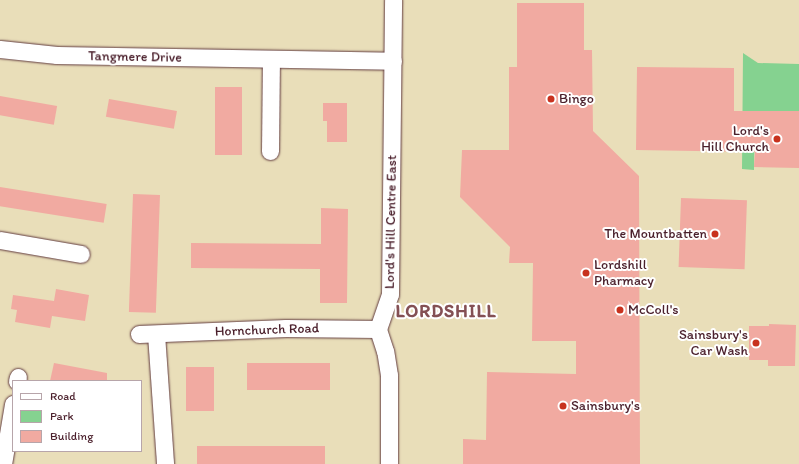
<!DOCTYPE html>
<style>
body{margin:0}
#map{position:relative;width:799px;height:464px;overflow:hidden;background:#e9deb9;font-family:Itim,sans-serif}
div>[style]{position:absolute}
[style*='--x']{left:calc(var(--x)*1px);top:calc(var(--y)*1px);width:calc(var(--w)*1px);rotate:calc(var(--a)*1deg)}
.green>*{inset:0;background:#85d290}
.building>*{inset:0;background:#f1aaa1;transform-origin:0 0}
.roads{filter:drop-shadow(0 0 1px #623c40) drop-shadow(0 0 1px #623c40)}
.street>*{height:17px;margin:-8.5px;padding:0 8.5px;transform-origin:8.5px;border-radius:8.5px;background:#fff}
.dots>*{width:11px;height:11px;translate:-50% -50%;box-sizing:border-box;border:2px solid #fff;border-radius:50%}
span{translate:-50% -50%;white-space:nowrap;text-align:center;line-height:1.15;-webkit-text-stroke:4px #fff;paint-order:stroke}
.street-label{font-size:14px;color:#4a1f2b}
.poi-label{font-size:14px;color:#4a1f2b}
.left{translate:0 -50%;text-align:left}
.right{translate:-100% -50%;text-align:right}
.district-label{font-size:18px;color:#845054;font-weight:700;letter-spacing:1px}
.legend{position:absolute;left:12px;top:380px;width:130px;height:72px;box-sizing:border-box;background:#fff;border:1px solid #b7a5aa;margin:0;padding:5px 7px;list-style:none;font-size:12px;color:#4a1f2b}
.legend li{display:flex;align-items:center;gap:8px;height:20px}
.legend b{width:20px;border:1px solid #b7a5aa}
</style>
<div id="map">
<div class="green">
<div style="clip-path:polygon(743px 53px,758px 63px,799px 64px,799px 111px,755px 111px,754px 170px,742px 169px)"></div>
</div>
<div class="building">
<div style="clip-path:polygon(517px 3px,584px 3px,584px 50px,592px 50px,593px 131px,639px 176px,640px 464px,463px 464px,463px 439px,486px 440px,487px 372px,576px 374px,576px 341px,532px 341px,533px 263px,509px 263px,510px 247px,460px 197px,462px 150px,509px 150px,509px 67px,517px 67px)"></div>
<div style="clip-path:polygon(637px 67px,734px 68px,734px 111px,799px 111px,799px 168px,754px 167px,755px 152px,636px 150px)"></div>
<div style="left:215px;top:87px;width:27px;height:68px"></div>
<div style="left:0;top:96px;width:58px;height:19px;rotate:10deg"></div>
<div style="left:109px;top:99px;width:69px;height:18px;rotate:10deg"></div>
<div style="clip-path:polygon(323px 103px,347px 103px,347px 142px,327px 142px,327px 121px,323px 121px)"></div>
<div style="left:0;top:187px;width:108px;height:19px;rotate:9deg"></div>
<div style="left:133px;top:194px;width:27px;height:118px;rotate:2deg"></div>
<div style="left:681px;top:198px;width:66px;height:69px;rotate:2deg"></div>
<div style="clip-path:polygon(321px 208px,348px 209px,347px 303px,320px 303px,320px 269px,191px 268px,191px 243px,321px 244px)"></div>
<div style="clip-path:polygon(56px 289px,89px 295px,85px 321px,52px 316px,50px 328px,15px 322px,17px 310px,11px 309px,13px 295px,54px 301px)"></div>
<div style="clip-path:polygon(769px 324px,796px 325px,795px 366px,768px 366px,768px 360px,749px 360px,749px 326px,769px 326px)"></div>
<div style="clip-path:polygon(54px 363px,107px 373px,107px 381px,50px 381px)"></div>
<div style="left:247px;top:363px;width:83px;height:27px"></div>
<div style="left:186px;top:367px;width:28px;height:44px"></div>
<div style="left:197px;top:446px;width:128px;height:18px"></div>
</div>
<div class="roads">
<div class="street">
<div style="--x:0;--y:49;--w:57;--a:6"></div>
<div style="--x:57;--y:55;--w:336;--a:1"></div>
<div style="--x:270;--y:151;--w:92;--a:-89.4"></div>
<div style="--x:0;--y:240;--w:82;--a:9.8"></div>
<div style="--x:139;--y:334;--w:147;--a:-2.3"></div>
<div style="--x:286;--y:328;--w:92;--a:0.6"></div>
<div style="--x:156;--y:334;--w:130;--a:86"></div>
<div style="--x:17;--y:381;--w:4;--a:-76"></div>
<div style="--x:3;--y:464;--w:61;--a:-80.5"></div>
<div style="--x:389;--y:464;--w:89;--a:-90"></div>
<div style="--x:389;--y:375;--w:24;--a:-99"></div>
<div style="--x:385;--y:351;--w:23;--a:-108"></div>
<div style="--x:378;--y:329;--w:37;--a:-71"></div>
<div style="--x:390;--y:294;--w:294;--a:-89.4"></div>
</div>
</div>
<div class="dots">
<div style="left:551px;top:99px;background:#c8321e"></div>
<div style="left:777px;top:139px;background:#c8321e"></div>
<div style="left:715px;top:234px;background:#c8321e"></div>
<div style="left:586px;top:273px;background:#c8321e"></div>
<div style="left:620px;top:310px;background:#c8321e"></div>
<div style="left:756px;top:343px;background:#c8321e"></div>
<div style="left:563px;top:406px;background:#c8321e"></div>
</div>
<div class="street-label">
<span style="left:135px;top:57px;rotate:1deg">Tangmere Drive</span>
<span style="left:391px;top:222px;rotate:-89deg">Lord's Hill Centre East</span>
<span style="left:267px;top:330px;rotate:-2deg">Hornchurch Road</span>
</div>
<div class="poi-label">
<span class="left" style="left:559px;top:99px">Bingo</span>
<span class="right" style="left:769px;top:139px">Lord's<br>Hill Church</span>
<span class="right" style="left:707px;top:234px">The Mountbatten</span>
<span class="left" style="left:594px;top:273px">Lordshill<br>Pharmacy</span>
<span class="left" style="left:628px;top:310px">McColl's</span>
<span class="right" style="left:748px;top:343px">Sainsbury's<br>Car Wash</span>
<span class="left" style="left:571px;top:406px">Sainsbury's</span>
</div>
<div class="district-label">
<span style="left:446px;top:311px">LORDSHILL</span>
</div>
<ul class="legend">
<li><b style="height:5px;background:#fff"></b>Road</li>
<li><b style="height:11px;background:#85d290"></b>Park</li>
<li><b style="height:11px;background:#f1aaa1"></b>Building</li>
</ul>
</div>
